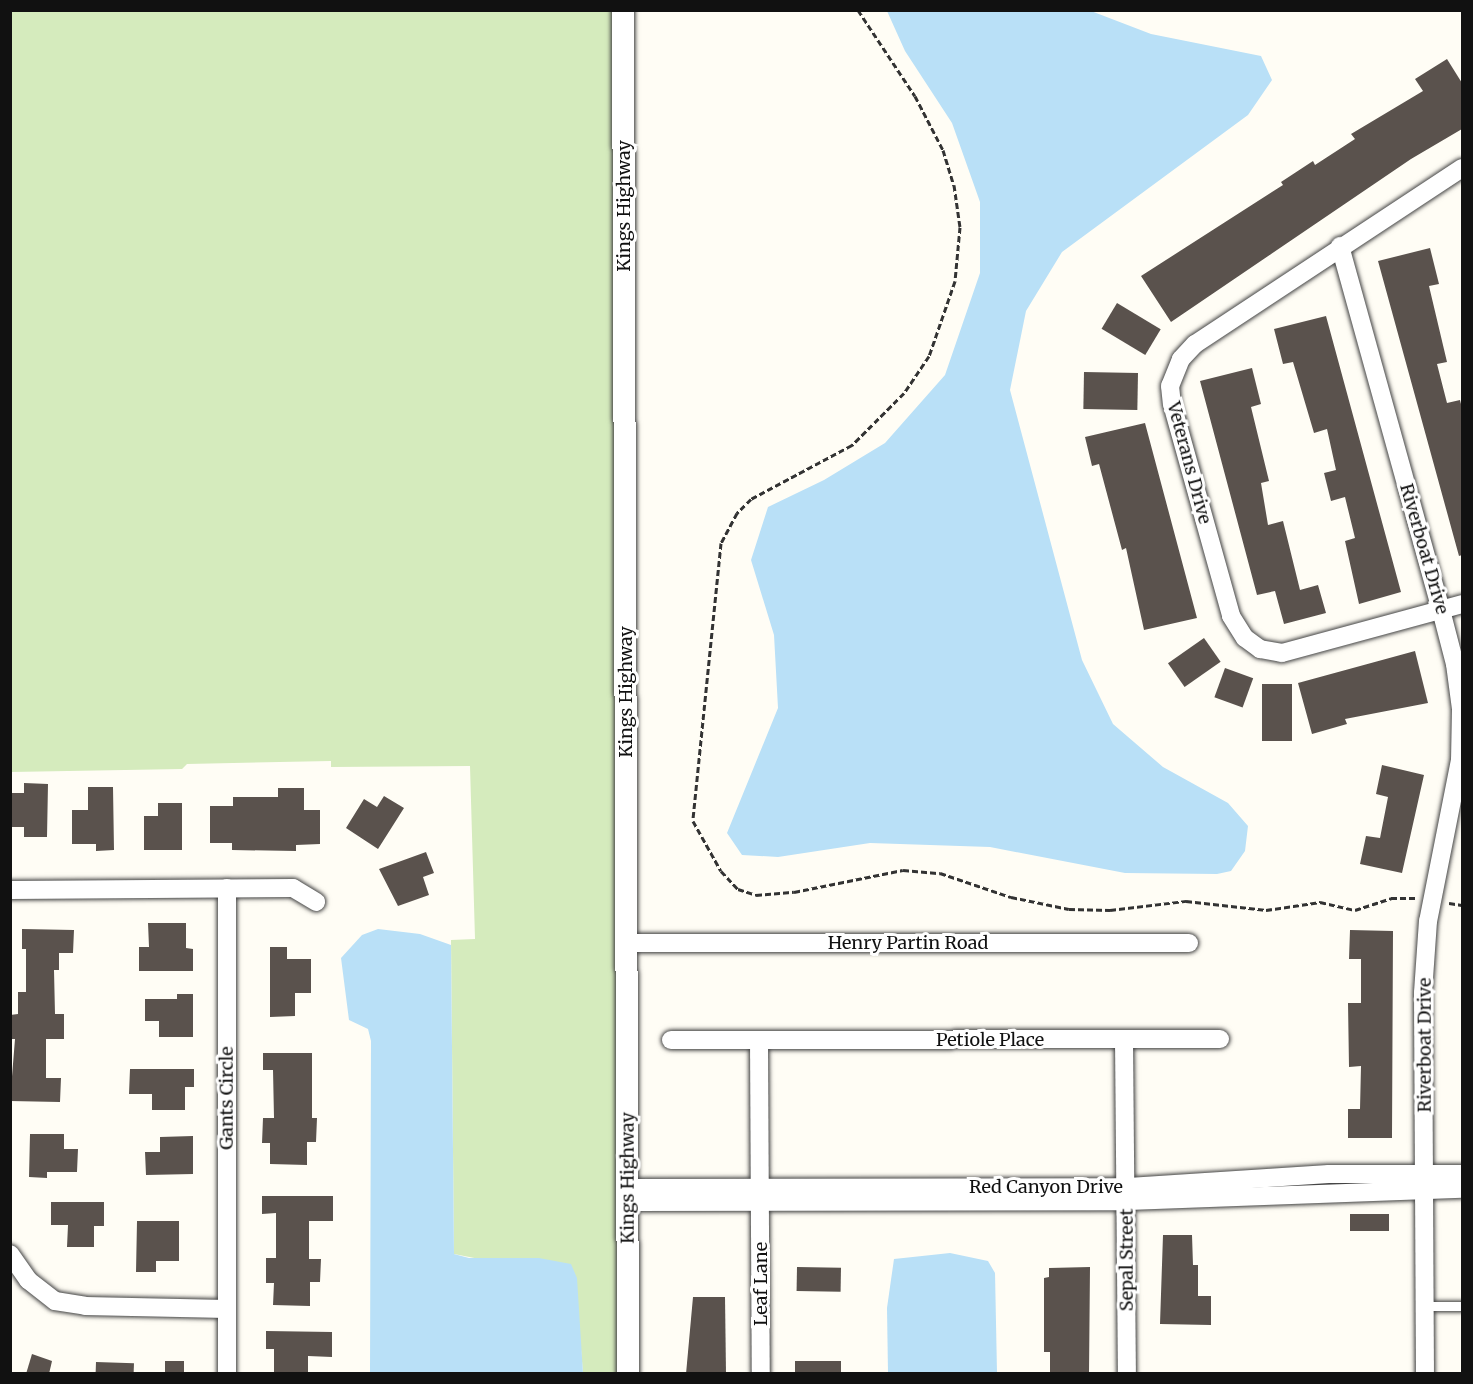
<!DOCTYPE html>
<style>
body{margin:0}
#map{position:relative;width:1473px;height:1384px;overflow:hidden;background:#fffdf5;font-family:Merriweather,serif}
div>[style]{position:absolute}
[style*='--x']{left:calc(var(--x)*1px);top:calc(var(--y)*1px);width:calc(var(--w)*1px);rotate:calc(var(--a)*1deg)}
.green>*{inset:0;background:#d5ebbd}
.water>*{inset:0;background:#b9e0f7}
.building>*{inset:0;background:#5a524d;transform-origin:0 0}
.path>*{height:3px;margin-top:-1.5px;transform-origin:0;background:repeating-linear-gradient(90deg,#333 0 6px,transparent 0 9px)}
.roads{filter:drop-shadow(0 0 2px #444) drop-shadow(0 0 2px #444)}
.service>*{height:9px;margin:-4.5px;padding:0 4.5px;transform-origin:4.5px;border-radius:4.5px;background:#fff}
.minor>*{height:18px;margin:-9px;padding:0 9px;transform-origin:9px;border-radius:9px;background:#fff}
.tertiary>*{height:22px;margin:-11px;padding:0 11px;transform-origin:11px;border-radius:11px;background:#fff}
span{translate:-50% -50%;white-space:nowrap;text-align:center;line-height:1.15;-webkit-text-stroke:6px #fff;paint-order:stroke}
.street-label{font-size:18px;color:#111}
.frame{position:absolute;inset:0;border:12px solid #111;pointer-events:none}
</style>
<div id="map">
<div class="green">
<div style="clip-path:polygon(10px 11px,616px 11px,618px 1373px,583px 1373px,575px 1278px,454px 1254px,451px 940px,475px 939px,470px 766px,331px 767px,331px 761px,187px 764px,182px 769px,11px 772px)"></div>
</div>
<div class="water">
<div style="clip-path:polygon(887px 11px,1091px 11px,1151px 34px,1261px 56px,1272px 80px,1248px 115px,1062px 252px,1026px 311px,1010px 390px,1082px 660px,1113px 724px,1163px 767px,1228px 803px,1248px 826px,1245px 851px,1231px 871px,1217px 874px,1125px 873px,990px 847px,870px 843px,778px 857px,742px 855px,727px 833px,778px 708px,774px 635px,751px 560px,768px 507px,824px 480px,885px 443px,945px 375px,980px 273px,980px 202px,952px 123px,905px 51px)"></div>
<div style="clip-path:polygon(378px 929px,420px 934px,451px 945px,454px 1254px,469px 1258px,539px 1258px,571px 1264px,577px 1278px,583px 1373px,370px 1373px,371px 1041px,368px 1029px,349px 1020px,341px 958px,362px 935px)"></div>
<div style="clip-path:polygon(950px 1253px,988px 1261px,995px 1273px,997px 1373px,888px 1373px,887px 1308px,894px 1259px)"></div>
</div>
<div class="building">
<div style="clip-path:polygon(1447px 59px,1462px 83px,1462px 129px,1411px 159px,1171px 322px,1141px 276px,1283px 185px,1281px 182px,1313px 161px,1315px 165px,1355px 139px,1351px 134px,1423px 91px,1415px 79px)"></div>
<div style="clip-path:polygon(1430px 248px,1439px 284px,1429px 286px,1447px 362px,1437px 364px,1447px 403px,1460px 400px,1462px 408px,1462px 555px,1459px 556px,1378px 261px)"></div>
<div style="left:1117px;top:303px;width:51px;height:30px;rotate:31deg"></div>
<div style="clip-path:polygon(1326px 316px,1401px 592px,1359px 604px,1345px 541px,1355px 538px,1345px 497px,1331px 501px,1324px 473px,1336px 470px,1327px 429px,1314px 433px,1293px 362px,1283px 364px,1274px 329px)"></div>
<div style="clip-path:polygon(1252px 368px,1261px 404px,1251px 407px,1269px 481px,1261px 483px,1268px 525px,1283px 521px,1300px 590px,1318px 585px,1326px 613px,1284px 624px,1275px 591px,1257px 595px,1200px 381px)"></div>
<div style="left:1084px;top:372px;width:54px;height:37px;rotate:1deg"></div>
<div style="clip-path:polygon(1145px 423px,1197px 618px,1144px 630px,1126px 548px,1122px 550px,1099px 464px,1092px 466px,1085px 437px)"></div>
<div style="left:1204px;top:638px;width:29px;height:44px;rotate:55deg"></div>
<div style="clip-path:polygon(1415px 651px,1428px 703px,1345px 719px,1347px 724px,1312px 734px,1298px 683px)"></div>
<div style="left:1225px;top:668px;width:30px;height:31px;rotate:20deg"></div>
<div style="left:1262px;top:684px;width:30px;height:57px"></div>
<div style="clip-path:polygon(1382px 765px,1424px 775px,1402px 873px,1360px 864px,1366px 836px,1380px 838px,1388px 797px,1376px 794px)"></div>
<div style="clip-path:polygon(24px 783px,48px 784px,47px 837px,24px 837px,24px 827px,10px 827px,10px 793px,24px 793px)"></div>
<div style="clip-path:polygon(88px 787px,113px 787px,114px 850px,96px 851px,96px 844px,72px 844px,72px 810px,88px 810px)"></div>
<div style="clip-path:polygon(278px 788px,304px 788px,304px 810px,320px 810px,320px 844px,296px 845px,296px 851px,232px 850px,232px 843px,210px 843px,210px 806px,233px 806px,233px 797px,278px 797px)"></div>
<div style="clip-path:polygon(384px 796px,404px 808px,378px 849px,346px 828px,364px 799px,377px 807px)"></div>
<div style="clip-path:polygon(158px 803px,182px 803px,182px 850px,144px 850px,144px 816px,158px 816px)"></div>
<div style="clip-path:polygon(426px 852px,434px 873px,423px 877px,429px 895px,398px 906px,379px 869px)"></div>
<div style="clip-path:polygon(148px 923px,186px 923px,186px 948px,193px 949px,193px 971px,139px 971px,139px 947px,149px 947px)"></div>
<div style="clip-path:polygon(22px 929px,74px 930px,73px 953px,59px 953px,59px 970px,54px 970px,55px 1014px,64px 1014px,64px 1039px,46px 1039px,46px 1078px,61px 1078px,60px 1102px,10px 1101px,15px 1039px,10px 1039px,10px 1015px,18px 1014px,18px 992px,26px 992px,26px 949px,22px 949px)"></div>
<div style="clip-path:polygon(1350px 930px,1393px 931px,1392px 1138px,1348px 1138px,1348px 1109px,1360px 1109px,1361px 1066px,1349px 1067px,1348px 1003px,1361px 1003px,1361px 959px,1349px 959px)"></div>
<div style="clip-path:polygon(270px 947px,287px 947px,287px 959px,311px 959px,311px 993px,295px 993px,295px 1016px,270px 1017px)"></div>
<div style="clip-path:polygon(177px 994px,193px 994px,193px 1037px,159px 1037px,159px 1021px,145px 1021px,145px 999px,177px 999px)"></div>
<div style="clip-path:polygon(263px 1053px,312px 1053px,312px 1118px,317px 1118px,316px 1142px,307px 1142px,307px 1165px,270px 1164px,270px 1143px,262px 1143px,263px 1118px,274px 1118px,273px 1070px,263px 1070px)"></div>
<div style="clip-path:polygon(130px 1069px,194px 1069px,194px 1087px,185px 1087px,185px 1110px,152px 1110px,152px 1094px,129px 1094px)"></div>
<div style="clip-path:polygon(30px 1134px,64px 1134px,64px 1149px,78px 1149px,77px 1172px,47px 1172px,47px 1178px,29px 1177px)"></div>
<div style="clip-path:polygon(193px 1136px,193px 1174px,146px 1175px,145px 1152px,160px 1152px,160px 1137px)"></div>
<div style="clip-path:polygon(262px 1196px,333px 1196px,333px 1221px,309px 1221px,309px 1259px,321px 1259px,320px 1282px,310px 1282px,310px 1306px,273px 1305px,274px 1283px,266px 1283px,266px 1258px,276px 1258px,276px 1213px,262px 1214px)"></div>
<div style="clip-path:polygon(51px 1202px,104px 1202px,104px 1226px,94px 1226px,94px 1247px,67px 1247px,68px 1225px,51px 1225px)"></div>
<div style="left:1350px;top:1214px;width:39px;height:17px"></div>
<div style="clip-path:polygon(137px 1221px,179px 1221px,179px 1261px,156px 1261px,156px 1272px,136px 1272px)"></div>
<div style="clip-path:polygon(1163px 1235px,1192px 1235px,1193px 1265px,1198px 1265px,1198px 1296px,1211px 1296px,1211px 1325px,1160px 1324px)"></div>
<div style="left:797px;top:1267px;width:44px;height:24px;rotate:1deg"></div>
<div style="clip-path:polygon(1090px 1267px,1089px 1374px,1050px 1374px,1050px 1352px,1044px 1352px,1044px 1278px,1049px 1277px,1049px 1268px)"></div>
<div style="clip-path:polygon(693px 1297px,725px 1297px,726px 1374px,686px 1374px)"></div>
<div style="clip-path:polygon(266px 1331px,332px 1332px,332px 1357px,308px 1356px,308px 1373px,274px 1373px,274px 1349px,266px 1349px)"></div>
<div style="clip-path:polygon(32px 1354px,52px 1361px,49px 1374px,26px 1374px)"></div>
<div style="left:165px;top:1361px;width:19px;height:13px"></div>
<div style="left:841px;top:1361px;width:13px;height:46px;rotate:90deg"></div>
<div style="left:96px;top:1362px;width:38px;height:12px;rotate:2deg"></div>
</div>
<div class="path">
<div style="--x:858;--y:10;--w:103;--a:56.5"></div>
<div style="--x:915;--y:96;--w:61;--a:62.6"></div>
<div style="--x:943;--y:150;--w:37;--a:73"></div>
<div style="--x:954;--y:185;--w:42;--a:81.9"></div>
<div style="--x:960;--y:227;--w:54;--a:95.3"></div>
<div style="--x:955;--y:281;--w:79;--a:109.1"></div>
<div style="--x:929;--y:356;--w:45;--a:124"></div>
<div style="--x:904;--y:393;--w:74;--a:135"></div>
<div style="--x:852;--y:445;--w:115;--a:151.9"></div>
<div style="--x:751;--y:499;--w:20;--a:135"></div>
<div style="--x:737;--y:513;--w:34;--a:118"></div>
<div style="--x:721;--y:543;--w:279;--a:95.8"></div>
<div style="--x:693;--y:821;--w:57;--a:60.8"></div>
<div style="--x:721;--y:871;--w:25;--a:47"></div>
<div style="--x:738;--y:889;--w:19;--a:18"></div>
<div style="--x:756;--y:895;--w:38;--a:-5"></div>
<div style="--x:794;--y:892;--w:111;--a:-11.4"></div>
<div style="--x:903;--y:870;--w:37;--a:5"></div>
<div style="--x:940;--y:873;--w:75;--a:18.7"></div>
<div style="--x:1011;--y:897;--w:59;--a:11.7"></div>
<div style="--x:1069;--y:909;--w:41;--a:1.4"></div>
<div style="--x:1110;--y:910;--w:77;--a:-6.8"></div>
<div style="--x:1186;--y:901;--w:81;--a:6.4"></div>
<div style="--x:1266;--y:910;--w:55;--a:-8.4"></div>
<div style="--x:1320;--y:902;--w:36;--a:13"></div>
<div style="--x:1355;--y:910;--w:38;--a:-18"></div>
<div style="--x:1391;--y:898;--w:24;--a:0"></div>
<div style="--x:1449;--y:903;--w:13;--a:9"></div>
</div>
<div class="roads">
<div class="service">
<div style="--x:1425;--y:1306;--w:37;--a:0"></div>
</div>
<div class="minor">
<div style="--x:1462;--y:168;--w:320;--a:146.6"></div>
<div style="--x:1195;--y:344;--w:21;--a:133"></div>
<div style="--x:1181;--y:359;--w:29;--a:112"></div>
<div style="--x:1170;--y:386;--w:18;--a:84"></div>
<div style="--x:1172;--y:404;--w:220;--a:74.4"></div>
<div style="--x:1231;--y:616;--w:26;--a:58"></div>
<div style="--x:1245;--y:638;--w:19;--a:36"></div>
<div style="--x:1260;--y:649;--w:22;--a:10"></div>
<div style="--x:1282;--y:653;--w:187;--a:-15.2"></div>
<div style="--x:1340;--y:246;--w:378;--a:74.5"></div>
<div style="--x:1441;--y:610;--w:56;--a:75.5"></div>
<div style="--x:1455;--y:664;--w:45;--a:82.4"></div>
<div style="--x:1461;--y:709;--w:51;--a:91.1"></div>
<div style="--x:1460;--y:760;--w:164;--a:101.2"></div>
<div style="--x:1428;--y:921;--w:72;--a:94"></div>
<div style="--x:1423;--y:993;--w:381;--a:89.7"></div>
<div style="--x:10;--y:890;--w:283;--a:-0.4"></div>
<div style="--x:293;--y:888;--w:27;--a:31"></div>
<div style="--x:627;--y:943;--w:562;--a:0"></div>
<div style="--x:1124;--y:1039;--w:335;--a:89.5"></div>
<div style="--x:671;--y:1040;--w:549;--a:-0.1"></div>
<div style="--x:759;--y:1040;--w:334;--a:89.7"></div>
<div style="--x:628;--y:1188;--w:499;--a:-0.1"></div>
<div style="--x:1127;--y:1187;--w:202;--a:-3.7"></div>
<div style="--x:1329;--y:1174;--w:133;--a:0"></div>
<div style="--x:628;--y:1202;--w:499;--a:-0.1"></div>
<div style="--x:1127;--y:1201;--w:335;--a:-2.1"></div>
<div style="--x:10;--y:1254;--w:32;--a:55"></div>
<div style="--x:28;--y:1280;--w:34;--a:38"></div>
<div style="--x:55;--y:1301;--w:30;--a:9"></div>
<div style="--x:85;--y:1306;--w:142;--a:1.2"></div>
<div style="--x:227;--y:1374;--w:486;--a:-90"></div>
</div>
<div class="tertiary">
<div style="--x:623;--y:10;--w:1364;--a:89.79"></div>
</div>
</div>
<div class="street-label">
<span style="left:624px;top:206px;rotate:-90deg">Kings Highway</span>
<span style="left:1189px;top:463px;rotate:75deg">Veterans Drive</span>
<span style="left:1424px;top:549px;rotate:74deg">Riverboat Drive</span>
<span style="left:626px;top:692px;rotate:-90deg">Kings Highway</span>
<span style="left:908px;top:943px">Henry Partin Road</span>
<span style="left:990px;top:1040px">Petiole Place</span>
<span style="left:1425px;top:1045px;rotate:-90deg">Riverboat Drive</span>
<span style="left:227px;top:1098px;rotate:-90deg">Gants Circle</span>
<span style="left:628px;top:1178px;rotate:-90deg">Kings Highway</span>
<span style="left:1046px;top:1187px">Red Canyon Drive</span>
<span style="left:1127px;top:1260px;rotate:-90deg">Sepal Street</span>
<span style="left:761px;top:1284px;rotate:-90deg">Leaf Lane</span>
</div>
<div class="frame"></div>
</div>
